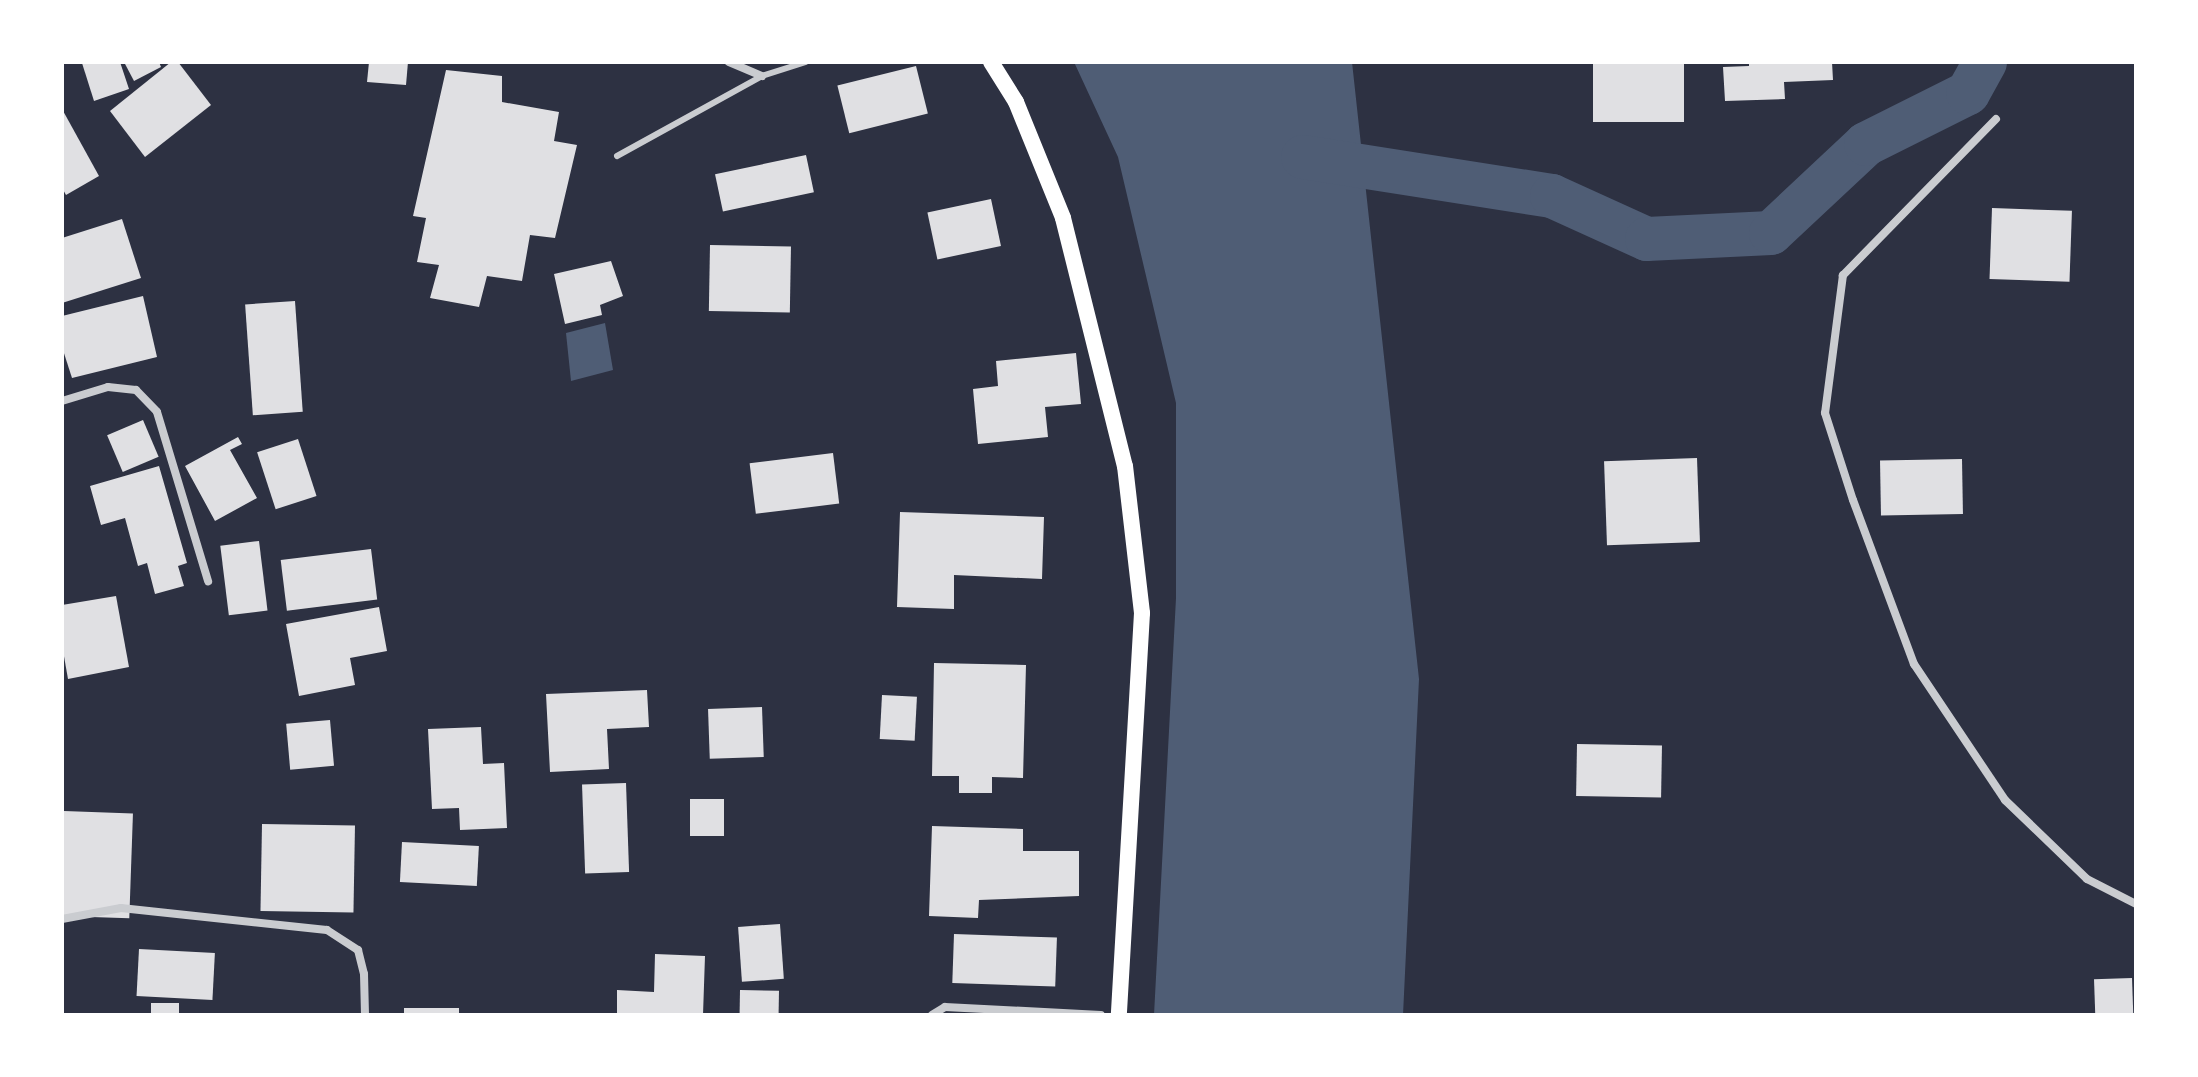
<!DOCTYPE html>
<style>
body{margin:0}
#map{position:relative;width:2198px;height:1077px;overflow:hidden;background:#2d3142;font-family:Lato,sans-serif}
div>[style]{position:absolute}
[style*='--x']{left:calc(var(--x)*1px);top:calc(var(--y)*1px);width:calc(var(--w)*1px);rotate:calc(var(--a)*1deg)}
.water>*{inset:0;background:#4f5d75}
.canal>*{height:44px;margin:-22px;padding:0 22px;transform-origin:22px;border-radius:22px;background:#4f5d75}
.building>*{inset:0;background:#e0e0e3;transform-origin:0 0}
.service>*{height:6px;margin:-3px;padding:0 3px;transform-origin:3px;border-radius:3px;background:#caccd0}
.minor>*{height:8px;margin:-4px;padding:0 4px;transform-origin:4px;border-radius:4px;background:#caccd0}
.secondary>*{height:16px;margin:-8px;padding:0 8px;transform-origin:8px;border-radius:8px;background:#fff}
span{translate:-50% -50%;white-space:nowrap;text-align:center;line-height:1.15;-webkit-text-stroke:6px #fff;paint-order:stroke}
.frame{position:absolute;inset:0;border:64px solid #fff;pointer-events:none}
</style>
<div id="map">
<div class="water">
<div style="clip-path:polygon(1074px 62px,1352px 62px,1419px 679px,1403px 1015px,1154px 1015px,1176px 598px,1176px 403px,1118px 157px)"></div>
<div style="clip-path:polygon(605px 323px,613px 370px,571px 381px,566px 333px)"></div>
</div>
<div class="canal">
<div style="--x:1303;--y:157;--w:252;--a:8.9"></div>
<div style="--x:1552;--y:196;--w:104;--a:24.4"></div>
<div style="--x:1647;--y:239;--w:124;--a:-2.8"></div>
<div style="--x:1771;--y:233;--w:130;--a:-43.1"></div>
<div style="--x:1866;--y:144;--w:114;--a:-26.6"></div>
<div style="--x:1968;--y:93;--w:35;--a:-61"></div>
</div>
<div class="building">
<div style="clip-path:polygon(120px 62px,129px 89px,94px 101px,82px 63px)"></div>
<div style="clip-path:polygon(124px 62px,159px 62px,161px 67px,134px 81px)"></div>
<div style="clip-path:polygon(171px 62px,178px 62px,211px 105px,145px 157px,110px 111px)"></div>
<div style="clip-path:polygon(369px 62px,408px 62px,406px 85px,367px 82px)"></div>
<div style="left:1593px;top:62px;width:91px;height:60px"></div>
<div style="clip-path:polygon(1749px 62px,1832px 62px,1833px 80px,1784px 82px,1785px 99px,1725px 101px,1723px 67px,1749px 66px)"></div>
<div style="left:916px;top:66px;width:49px;height:81px;rotate:76deg"></div>
<div style="clip-path:polygon(446px 70px,502px 76px,502px 102px,559px 112px,554px 141px,577px 145px,555px 238px,530px 235px,522px 281px,487px 276px,479px 307px,430px 298px,439px 265px,417px 262px,426px 218px,413px 216px)"></div>
<div style="clip-path:polygon(62px 109px,99px 176px,66px 195px,62px 188px)"></div>
<div style="left:806px;top:155px;width:38px;height:93px;rotate:78deg"></div>
<div style="left:991px;top:199px;width:48px;height:65px;rotate:78deg"></div>
<div style="left:1992px;top:208px;width:80px;height:71px;rotate:2deg"></div>
<div style="clip-path:polygon(122px 219px,141px 278px,62px 303px,62px 238px)"></div>
<div style="left:710px;top:245px;width:81px;height:66px;rotate:1deg"></div>
<div style="clip-path:polygon(611px 261px,623px 296px,600px 305px,602px 315px,565px 324px,554px 274px)"></div>
<div style="clip-path:polygon(143px 296px,157px 357px,72px 378px,62px 347px,62px 316px)"></div>
<div style="left:295px;top:301px;width:111px;height:50px;rotate:86deg"></div>
<div style="clip-path:polygon(1076px 353px,1081px 404px,1045px 407px,1048px 437px,978px 444px,973px 389px,998px 386px,996px 361px)"></div>
<div style="left:143px;top:420px;width:40px;height:39px;rotate:67deg"></div>
<div style="clip-path:polygon(238px 437px,242px 444px,230px 450px,257px 498px,215px 521px,185px 466px)"></div>
<div style="left:298px;top:439px;width:60px;height:43px;rotate:72deg"></div>
<div style="left:833px;top:453px;width:51px;height:84px;rotate:83deg"></div>
<div style="left:1697px;top:458px;width:84px;height:93px;rotate:88deg"></div>
<div style="left:1962px;top:459px;width:55px;height:82px;rotate:89deg"></div>
<div style="clip-path:polygon(159px 466px,187px 563px,178px 566px,184px 586px,155px 594px,147px 563px,138px 566px,125px 518px,101px 525px,90px 486px)"></div>
<div style="clip-path:polygon(900px 512px,1044px 517px,1042px 579px,954px 575px,954px 609px,897px 607px)"></div>
<div style="left:259px;top:541px;width:70px;height:39px;rotate:83deg"></div>
<div style="left:371px;top:549px;width:51px;height:91px;rotate:83deg"></div>
<div style="clip-path:polygon(116px 596px,129px 667px,68px 679px,62px 645px,62px 605px)"></div>
<div style="clip-path:polygon(379px 607px,387px 651px,350px 658px,355px 685px,299px 696px,286px 624px)"></div>
<div style="clip-path:polygon(934px 663px,1026px 665px,1023px 778px,992px 777px,992px 793px,959px 793px,959px 776px,932px 776px)"></div>
<div style="clip-path:polygon(647px 690px,649px 727px,607px 729px,609px 769px,550px 772px,546px 694px)"></div>
<div style="left:882px;top:695px;width:35px;height:44px;rotate:3deg"></div>
<div style="left:762px;top:707px;width:50px;height:54px;rotate:88deg"></div>
<div style="left:330px;top:720px;width:46px;height:44px;rotate:85deg"></div>
<div style="clip-path:polygon(481px 727px,483px 764px,504px 763px,507px 828px,460px 830px,459px 808px,432px 809px,428px 729px)"></div>
<div style="left:1577px;top:744px;width:85px;height:52px;rotate:1deg"></div>
<div style="left:626px;top:783px;width:89px;height:44px;rotate:88deg"></div>
<div style="left:690px;top:799px;width:34px;height:37px"></div>
<div style="left:64px;top:811px;width:69px;height:105px;rotate:2deg"></div>
<div style="left:262px;top:824px;width:93px;height:87px;rotate:1deg"></div>
<div style="clip-path:polygon(932px 826px,1023px 829px,1023px 851px,1079px 851px,1079px 896px,979px 900px,978px 918px,929px 916px)"></div>
<div style="left:402px;top:842px;width:77px;height:40px;rotate:3deg"></div>
<div style="left:780px;top:924px;width:55px;height:42px;rotate:86deg"></div>
<div style="left:954px;top:934px;width:103px;height:49px;rotate:2deg"></div>
<div style="left:139px;top:949px;width:76px;height:47px;rotate:3deg"></div>
<div style="clip-path:polygon(655px 954px,705px 956px,703px 1015px,617px 1015px,617px 990px,654px 992px)"></div>
<div style="left:2132px;top:978px;width:37px;height:38px;rotate:88deg"></div>
<div style="left:740px;top:990px;width:39px;height:25px;rotate:1deg"></div>
<div style="left:151px;top:1003px;width:28px;height:12px"></div>
<div style="left:404px;top:1008px;width:55px;height:7px"></div>
</div>
<div class="service">
<div style="--x:617;--y:156;--w:166;--a:-28.9"></div>
<div style="--x:762;--y:76;--w:46;--a:-17.7"></div>
</div>
<div class="minor">
<div style="--x:729;--y:62;--w:36;--a:23"></div>
<div style="--x:1996;--y:119;--w:219;--a:134.4"></div>
<div style="--x:1843;--y:275;--w:139;--a:97.4"></div>
<div style="--x:1825;--y:413;--w:91;--a:72.2"></div>
<div style="--x:1853;--y:500;--w:175;--a:69.6"></div>
<div style="--x:1914;--y:664;--w:164;--a:56.2"></div>
<div style="--x:2005;--y:800;--w:114;--a:43.9"></div>
<div style="--x:2087;--y:879;--w:55;--a:27"></div>
<div style="--x:62;--y:401;--w:48;--a:-16.9"></div>
<div style="--x:108;--y:387;--w:28;--a:6"></div>
<div style="--x:136;--y:390;--w:30;--a:46"></div>
<div style="--x:157;--y:412;--w:177;--a:73.2"></div>
<div style="--x:62;--y:919;--w:60;--a:-10.6"></div>
<div style="--x:121;--y:908;--w:207;--a:6.1"></div>
<div style="--x:327;--y:930;--w:37;--a:33"></div>
<div style="--x:358;--y:950;--w:25;--a:76"></div>
<div style="--x:364;--y:974;--w:41;--a:88.6"></div>
<div style="--x:932;--y:1015;--w:15;--a:-32"></div>
<div style="--x:945;--y:1007;--w:156;--a:2.9"></div>
</div>
<div class="secondary">
<div style="--x:991;--y:62;--w:47;--a:58"></div>
<div style="--x:1016;--y:102;--w:125;--a:67.9"></div>
<div style="--x:1063;--y:218;--w:256;--a:76"></div>
<div style="--x:1125;--y:466;--w:148;--a:83.4"></div>
<div style="--x:1142;--y:613;--w:403;--a:93.3"></div>
</div>
<div class="frame"></div>
</div>
